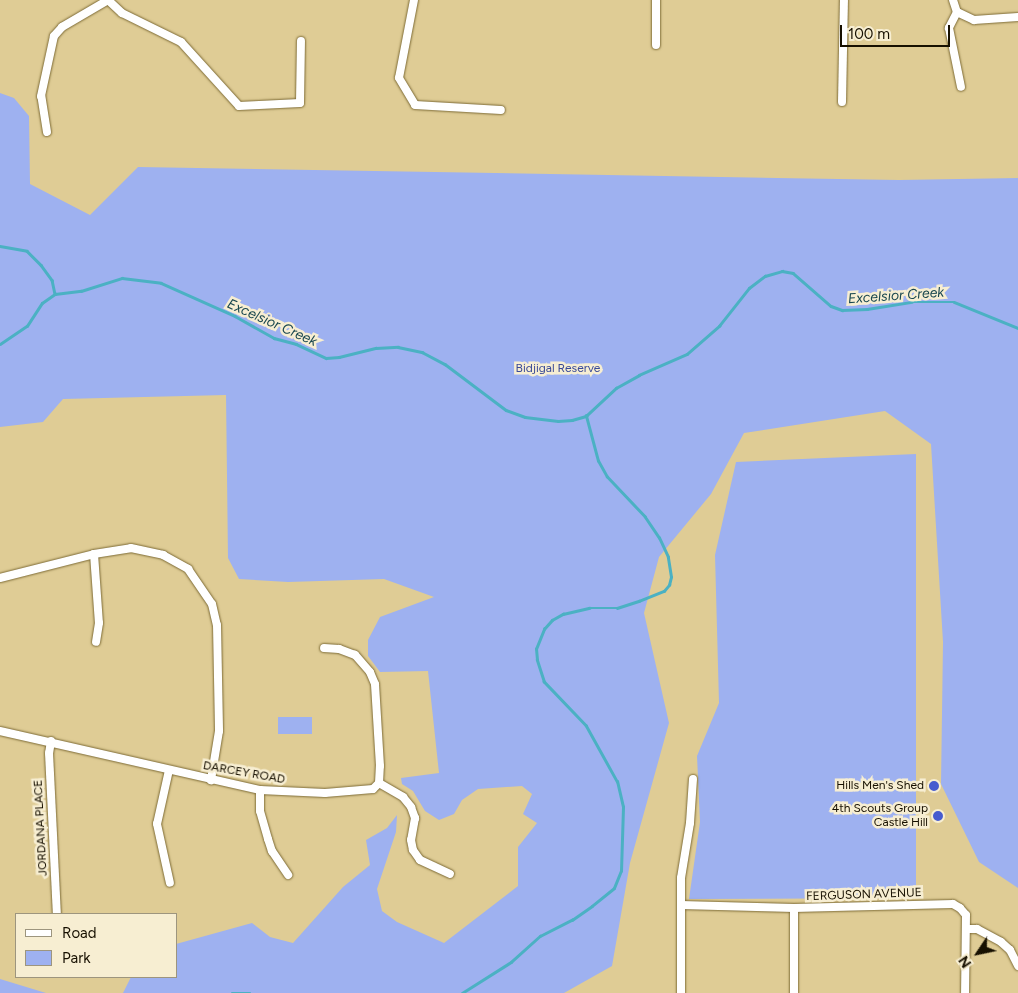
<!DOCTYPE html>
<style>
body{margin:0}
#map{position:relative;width:1018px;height:993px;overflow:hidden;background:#dfcc95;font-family:Figtree,sans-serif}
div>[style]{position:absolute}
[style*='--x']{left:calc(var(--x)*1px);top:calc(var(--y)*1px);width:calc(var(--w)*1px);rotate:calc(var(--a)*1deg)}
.green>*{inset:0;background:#9eb1f0;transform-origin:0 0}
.stream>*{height:2.5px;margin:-1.25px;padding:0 1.25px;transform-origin:1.25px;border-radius:1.25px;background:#4bb1c3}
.roads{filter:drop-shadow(0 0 1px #7d6b36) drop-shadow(0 0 1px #7d6b36)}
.minor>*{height:8px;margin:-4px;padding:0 4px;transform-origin:4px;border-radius:4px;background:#fff}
.dots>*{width:14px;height:14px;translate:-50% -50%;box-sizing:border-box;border:2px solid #f7eed2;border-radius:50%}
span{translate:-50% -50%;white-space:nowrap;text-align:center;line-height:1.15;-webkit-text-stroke:5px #f7eed2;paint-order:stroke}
.park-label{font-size:12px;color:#394996}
.street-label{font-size:12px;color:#171000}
.poi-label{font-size:12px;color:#171000}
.right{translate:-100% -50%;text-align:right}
.water-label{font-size:14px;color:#18464e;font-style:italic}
.legend{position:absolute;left:15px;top:913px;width:162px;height:65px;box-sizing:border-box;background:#f7eed2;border:1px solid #9d957e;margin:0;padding:6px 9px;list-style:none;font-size:15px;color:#171000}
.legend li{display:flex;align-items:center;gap:10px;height:25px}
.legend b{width:25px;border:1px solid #9d957e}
.north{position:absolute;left:953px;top:928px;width:50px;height:50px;-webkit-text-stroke:4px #f7eed2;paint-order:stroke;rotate:236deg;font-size:14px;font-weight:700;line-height:20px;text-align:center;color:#171000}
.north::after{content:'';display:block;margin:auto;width:18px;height:22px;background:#171000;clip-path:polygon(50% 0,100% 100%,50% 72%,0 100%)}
.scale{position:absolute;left:840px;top:25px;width:110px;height:22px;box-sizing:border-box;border:2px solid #171000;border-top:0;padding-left:6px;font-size:15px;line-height:18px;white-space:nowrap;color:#171000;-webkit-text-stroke:4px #f7eed2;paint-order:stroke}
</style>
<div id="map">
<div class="green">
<div style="clip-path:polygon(0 93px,14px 98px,29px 116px,30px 184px,90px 215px,138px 167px,899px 180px,1018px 178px,1018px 888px,979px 862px,941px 784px,943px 642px,931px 444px,885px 411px,744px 433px,711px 494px,659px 557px,644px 613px,669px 723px,630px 863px,612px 966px,564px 993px,123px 993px,131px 977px,176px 977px,176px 944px,252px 923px,270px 937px,293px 943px,343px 887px,370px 865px,366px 840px,387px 828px,397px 815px,396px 832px,377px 889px,382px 911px,397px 922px,444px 943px,518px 886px,518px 847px,537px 823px,523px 814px,532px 794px,522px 786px,478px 789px,462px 800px,454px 814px,439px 820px,425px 811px,413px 791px,402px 784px,401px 778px,439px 773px,428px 671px,380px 672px,368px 656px,368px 640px,380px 617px,434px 597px,384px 579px,288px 582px,239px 579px,228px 558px,226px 395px,63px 399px,43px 422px,0 427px)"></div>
<div style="clip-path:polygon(916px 454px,916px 898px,689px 899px,700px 822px,697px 756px,719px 703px,715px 555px,736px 462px)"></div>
<div style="left:278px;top:717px;width:34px;height:17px"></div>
<div style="clip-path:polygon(0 979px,46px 993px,0 993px)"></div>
</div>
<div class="stream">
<div style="--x:0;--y:246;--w:27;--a:10"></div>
<div style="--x:27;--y:251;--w:20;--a:45"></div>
<div style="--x:41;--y:265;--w:19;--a:54"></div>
<div style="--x:52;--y:280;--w:14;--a:78"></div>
<div style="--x:55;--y:294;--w:26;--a:-7"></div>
<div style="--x:81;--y:291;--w:43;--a:-17.6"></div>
<div style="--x:122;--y:278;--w:39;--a:7"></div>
<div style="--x:161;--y:283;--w:81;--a:24"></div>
<div style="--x:235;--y:316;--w:45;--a:29.4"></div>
<div style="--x:274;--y:338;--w:23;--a:15"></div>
<div style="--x:296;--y:344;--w:33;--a:25"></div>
<div style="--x:326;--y:358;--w:13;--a:-4"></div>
<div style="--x:339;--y:357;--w:38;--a:-14"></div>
<div style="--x:376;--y:348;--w:22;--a:-3"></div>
<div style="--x:398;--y:347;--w:25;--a:12"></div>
<div style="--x:422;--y:352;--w:26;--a:28"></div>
<div style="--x:445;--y:364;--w:76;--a:37"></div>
<div style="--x:506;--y:410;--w:20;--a:20"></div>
<div style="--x:525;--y:417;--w:33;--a:7"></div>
<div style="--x:558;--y:421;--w:14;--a:-4"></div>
<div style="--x:572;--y:420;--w:15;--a:-16"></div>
<div style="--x:586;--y:416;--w:41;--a:-43"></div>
<div style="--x:616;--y:388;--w:26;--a:-29"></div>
<div style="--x:639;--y:375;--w:52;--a:-23.6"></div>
<div style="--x:687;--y:354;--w:43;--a:-41.2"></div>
<div style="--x:719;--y:326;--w:48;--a:-51.7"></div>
<div style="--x:749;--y:288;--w:20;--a:-37"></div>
<div style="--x:765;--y:276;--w:18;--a:-16"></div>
<div style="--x:782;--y:271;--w:11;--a:10"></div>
<div style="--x:793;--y:273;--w:50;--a:41"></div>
<div style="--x:831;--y:306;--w:12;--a:20"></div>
<div style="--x:842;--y:310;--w:25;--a:-2"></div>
<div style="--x:867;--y:309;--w:45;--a:-9"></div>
<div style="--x:911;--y:302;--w:43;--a:0"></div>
<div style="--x:954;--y:302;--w:69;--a:22.1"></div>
<div style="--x:0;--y:344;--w:32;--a:-34"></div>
<div style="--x:27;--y:326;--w:27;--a:-57"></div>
<div style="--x:42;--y:303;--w:16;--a:-35"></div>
<div style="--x:232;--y:993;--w:18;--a:0"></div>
<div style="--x:462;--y:993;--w:58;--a:-32.3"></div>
<div style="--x:511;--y:962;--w:39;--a:-42"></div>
<div style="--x:540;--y:936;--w:36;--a:-27"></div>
<div style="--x:572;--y:920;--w:24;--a:-35"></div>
<div style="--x:592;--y:906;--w:28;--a:-39"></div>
<div style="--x:614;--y:888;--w:18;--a:-68"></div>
<div style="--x:621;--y:871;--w:64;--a:-88.2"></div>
<div style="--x:623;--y:807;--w:26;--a:-103"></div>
<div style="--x:617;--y:782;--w:64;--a:-119"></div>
<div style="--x:586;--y:726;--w:61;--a:-133.7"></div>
<div style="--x:544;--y:682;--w:23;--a:-108"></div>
<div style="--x:537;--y:660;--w:11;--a:-95"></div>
<div style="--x:536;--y:649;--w:22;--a:-68"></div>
<div style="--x:544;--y:629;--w:12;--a:-48"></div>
<div style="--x:552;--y:620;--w:13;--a:-29"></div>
<div style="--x:563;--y:614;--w:27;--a:-13"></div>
<div style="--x:589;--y:608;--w:28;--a:0"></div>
<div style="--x:617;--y:608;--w:23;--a:-18"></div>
<div style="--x:639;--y:601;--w:27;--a:-22"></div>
<div style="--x:664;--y:591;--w:8;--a:-50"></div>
<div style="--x:669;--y:585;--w:8;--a:-76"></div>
<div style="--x:671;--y:577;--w:20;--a:-99"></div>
<div style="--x:668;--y:557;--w:21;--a:-115"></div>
<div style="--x:659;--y:538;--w:25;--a:-124"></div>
<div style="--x:645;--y:517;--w:55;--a:-133.5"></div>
<div style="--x:607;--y:477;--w:18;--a:-119"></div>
<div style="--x:598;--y:461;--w:47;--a:-104.9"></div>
</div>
<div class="roads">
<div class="minor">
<div style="--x:108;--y:0;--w:19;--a:43"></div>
<div style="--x:122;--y:13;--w:66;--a:26.2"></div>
<div style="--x:181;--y:42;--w:86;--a:47.8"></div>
<div style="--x:239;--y:106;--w:61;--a:-2.8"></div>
<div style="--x:300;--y:103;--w:62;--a:-89.1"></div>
<div style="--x:414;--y:0;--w:79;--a:100.9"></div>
<div style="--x:399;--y:78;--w:31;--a:59"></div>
<div style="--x:415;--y:105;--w:86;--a:3.3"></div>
<div style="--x:953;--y:0;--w:13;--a:72"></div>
<div style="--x:957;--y:12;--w:19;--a:25"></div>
<div style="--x:974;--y:20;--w:44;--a:-3.9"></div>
<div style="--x:957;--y:12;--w:18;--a:117"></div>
<div style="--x:949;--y:28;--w:60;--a:78.5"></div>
<div style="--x:656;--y:45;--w:45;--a:-90"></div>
<div style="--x:842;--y:102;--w:102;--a:-88.9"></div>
<div style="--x:47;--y:132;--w:36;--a:-99"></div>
<div style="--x:41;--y:96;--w:61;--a:-77.8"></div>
<div style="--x:54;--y:36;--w:12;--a:-48"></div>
<div style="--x:62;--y:27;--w:53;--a:-30.4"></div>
<div style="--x:94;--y:554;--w:69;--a:85.9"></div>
<div style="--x:99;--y:623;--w:19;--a:99"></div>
<div style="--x:0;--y:578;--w:97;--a:-14.3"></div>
<div style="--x:94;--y:554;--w:37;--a:-9"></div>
<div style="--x:131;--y:548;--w:33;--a:12"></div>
<div style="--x:163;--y:555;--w:29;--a:29"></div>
<div style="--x:188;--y:569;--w:42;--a:55.6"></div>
<div style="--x:212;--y:604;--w:22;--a:77"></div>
<div style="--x:217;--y:625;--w:106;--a:88.9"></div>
<div style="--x:219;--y:731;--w:50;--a:99.3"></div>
<div style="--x:0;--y:731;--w:267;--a:12.8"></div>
<div style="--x:260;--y:790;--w:65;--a:2.6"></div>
<div style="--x:325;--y:793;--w:48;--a:-4.8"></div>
<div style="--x:373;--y:789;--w:8;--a:-45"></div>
<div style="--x:379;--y:783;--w:17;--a:-87"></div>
<div style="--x:380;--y:766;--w:82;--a:-93.5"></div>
<div style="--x:375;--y:684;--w:13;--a:-113"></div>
<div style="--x:370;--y:672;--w:23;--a:-131"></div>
<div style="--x:355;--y:655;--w:17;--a:-159"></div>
<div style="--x:339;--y:649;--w:15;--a:-176"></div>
<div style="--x:51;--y:741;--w:12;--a:99"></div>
<div style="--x:49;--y:753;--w:161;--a:87.2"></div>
<div style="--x:169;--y:770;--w:55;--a:102.5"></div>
<div style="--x:157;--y:824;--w:60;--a:77.6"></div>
<div style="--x:379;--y:783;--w:28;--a:30"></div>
<div style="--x:403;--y:797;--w:13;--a:51"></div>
<div style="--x:411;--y:807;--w:12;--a:70"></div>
<div style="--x:415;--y:818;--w:22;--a:100"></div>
<div style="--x:411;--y:840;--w:10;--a:79"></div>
<div style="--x:413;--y:850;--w:12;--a:55"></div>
<div style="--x:420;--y:860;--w:33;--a:25"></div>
<div style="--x:260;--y:790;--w:21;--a:90"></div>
<div style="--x:260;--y:811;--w:29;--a:74"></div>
<div style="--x:268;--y:839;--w:13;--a:72"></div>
<div style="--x:272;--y:851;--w:29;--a:56"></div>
<div style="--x:681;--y:905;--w:113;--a:1.5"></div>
<div style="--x:794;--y:908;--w:159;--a:-1.4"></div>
<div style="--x:953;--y:904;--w:8;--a:30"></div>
<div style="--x:960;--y:908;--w:9;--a:49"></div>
<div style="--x:966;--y:915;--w:78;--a:90.7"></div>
<div style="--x:794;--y:908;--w:85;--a:90"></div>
<div style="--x:966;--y:929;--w:11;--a:0"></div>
<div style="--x:977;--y:929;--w:27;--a:28"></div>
<div style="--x:1001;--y:942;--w:12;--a:42"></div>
<div style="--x:1010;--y:950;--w:18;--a:63"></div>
<div style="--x:681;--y:993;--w:115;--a:-90"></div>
<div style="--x:681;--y:878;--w:56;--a:-80.7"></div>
<div style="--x:690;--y:823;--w:44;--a:-86.1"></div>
</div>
</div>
<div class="dots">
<div style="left:934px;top:786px;background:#465bcf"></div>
<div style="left:938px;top:816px;background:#465bcf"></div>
</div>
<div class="park-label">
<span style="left:558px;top:369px">Bidjigal Reserve</span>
</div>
<div class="street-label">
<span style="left:244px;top:773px;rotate:10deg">DARCEY ROAD</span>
<span style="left:41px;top:828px;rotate:-93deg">JORDANA PLACE</span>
<span style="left:864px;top:895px;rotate:-2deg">FERGUSON AVENUE</span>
</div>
<div class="poi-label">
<span class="right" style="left:924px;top:786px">Hills Men's Shed</span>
<span class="right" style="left:928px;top:816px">4th Scouts Group<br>Castle Hill</span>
</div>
<div class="water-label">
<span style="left:896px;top:296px;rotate:-4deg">Excelsior Creek</span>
<span style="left:272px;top:323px;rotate:24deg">Excelsior Creek</span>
</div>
<ul class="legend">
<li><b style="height:6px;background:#fff"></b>Road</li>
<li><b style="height:14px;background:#9eb1f0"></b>Park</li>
</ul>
<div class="north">N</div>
<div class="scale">100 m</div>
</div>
